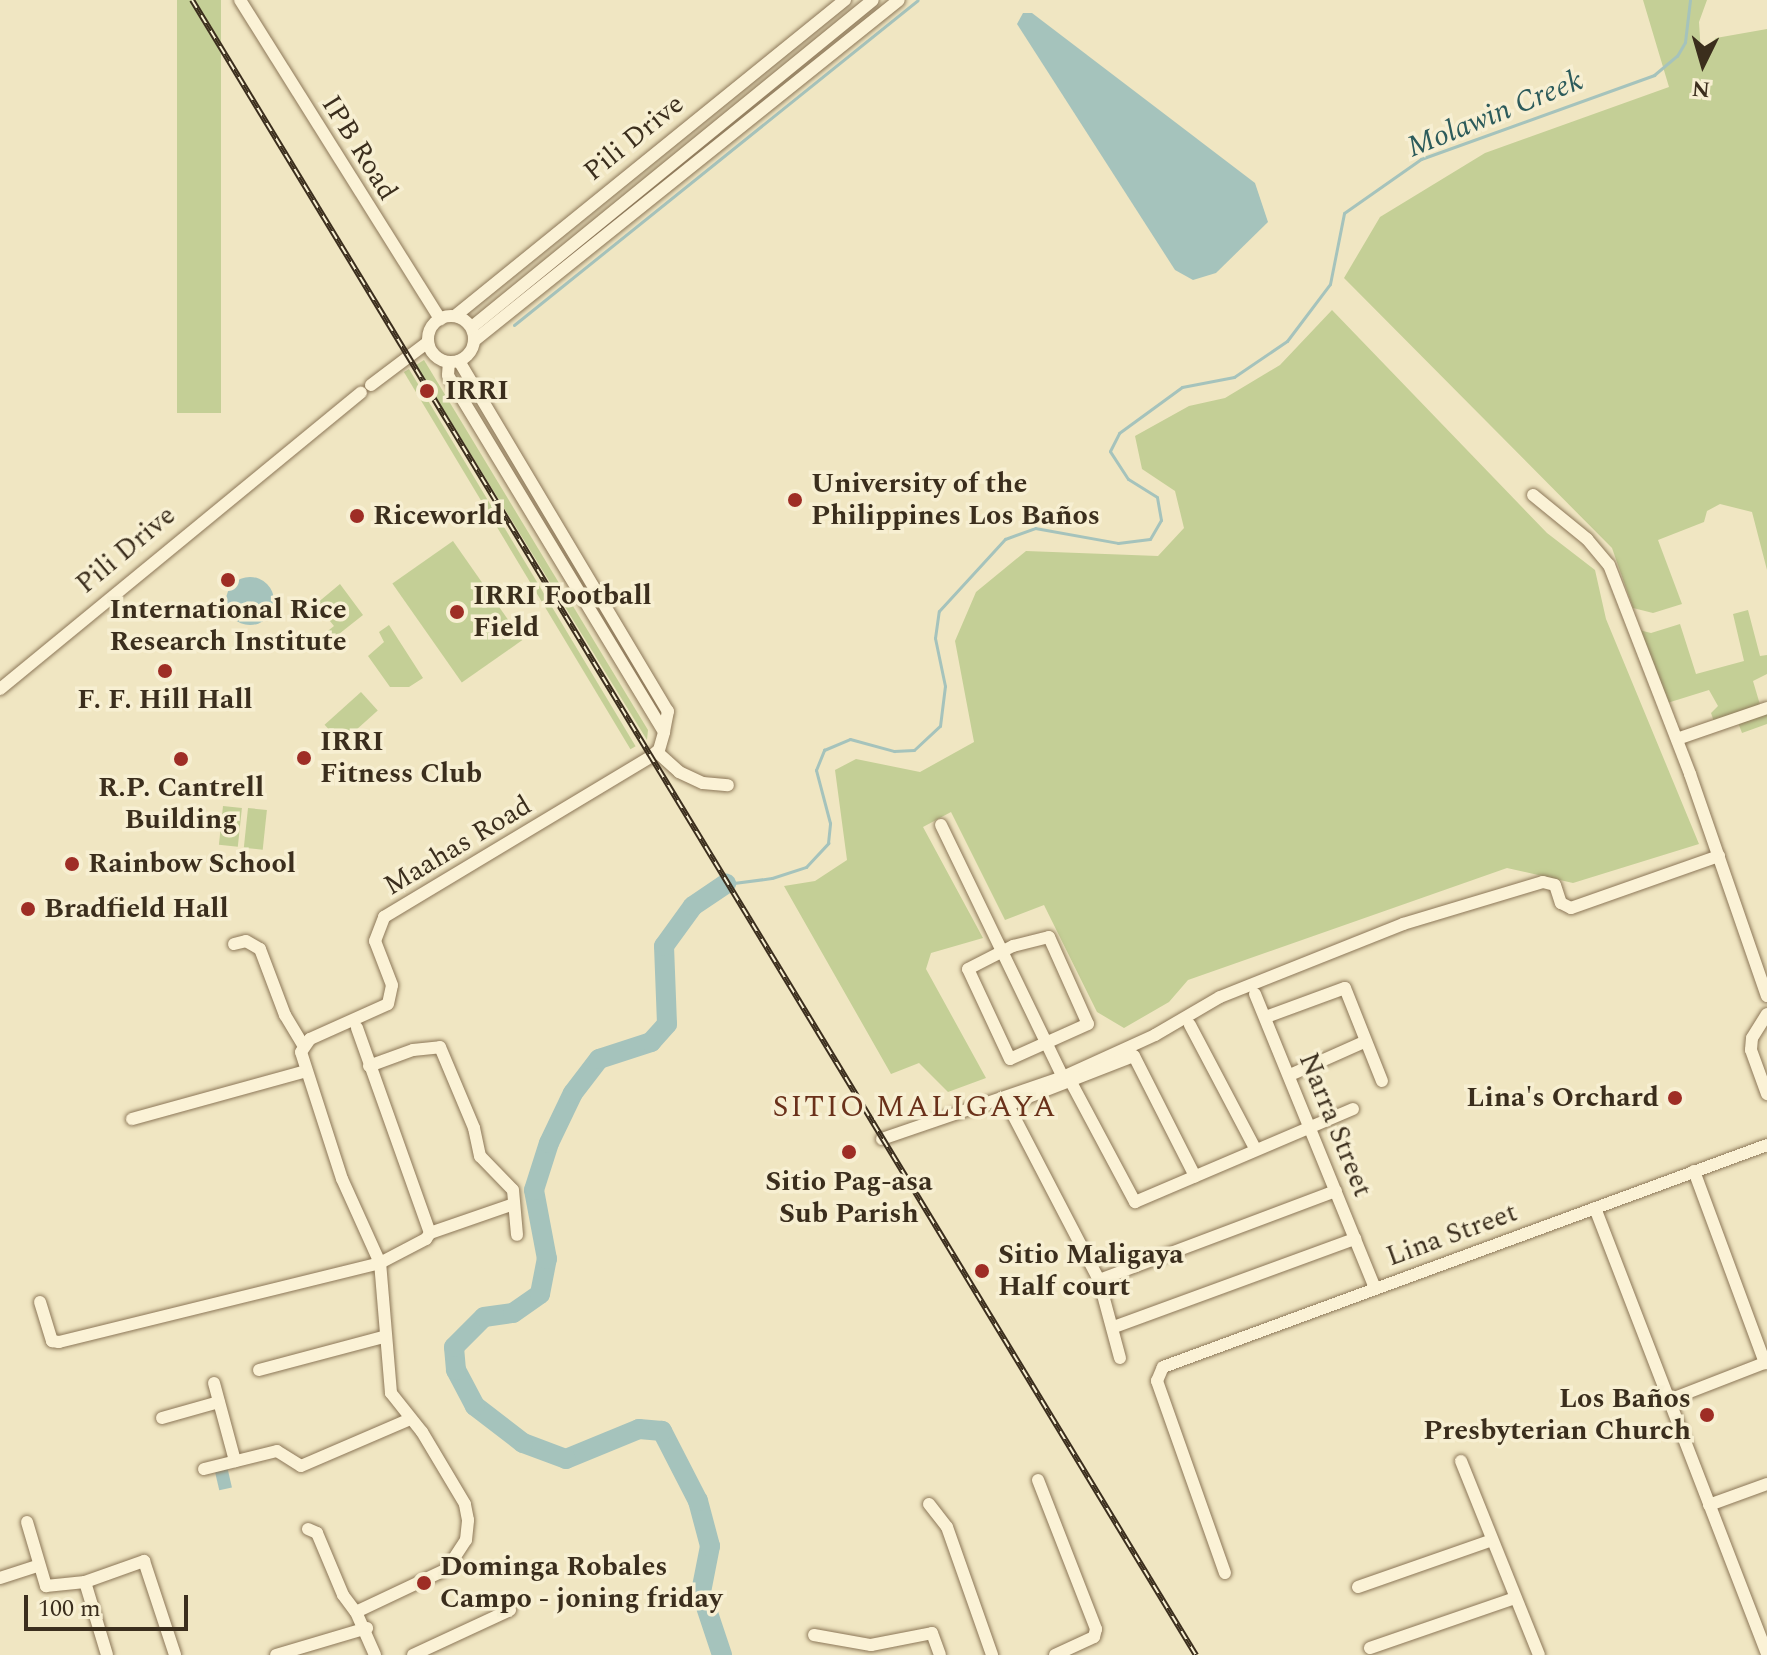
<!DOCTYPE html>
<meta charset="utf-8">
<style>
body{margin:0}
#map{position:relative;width:1767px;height:1655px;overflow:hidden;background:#f0e6c2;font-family:Spectral,serif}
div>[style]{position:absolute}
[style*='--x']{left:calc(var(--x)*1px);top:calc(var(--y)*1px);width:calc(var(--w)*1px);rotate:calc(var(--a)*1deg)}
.green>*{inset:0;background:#c4cf96;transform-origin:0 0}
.round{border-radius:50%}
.water>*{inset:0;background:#a5c3bc;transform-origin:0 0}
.stream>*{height:3px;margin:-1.5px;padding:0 1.5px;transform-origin:1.5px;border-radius:1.5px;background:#a5c3bc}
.river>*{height:20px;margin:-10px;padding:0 10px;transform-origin:10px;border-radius:10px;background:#a5c3bc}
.roads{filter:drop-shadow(0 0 2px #8c7758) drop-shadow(0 0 2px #8c7758)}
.minor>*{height:12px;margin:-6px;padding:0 6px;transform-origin:6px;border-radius:6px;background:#fbf2d6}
.minor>.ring{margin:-6px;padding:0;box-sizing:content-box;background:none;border:12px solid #fbf2d6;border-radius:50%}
.rail>*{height:6px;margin-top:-3px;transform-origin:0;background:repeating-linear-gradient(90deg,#f7efd2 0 9px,#3b2e1d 0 18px);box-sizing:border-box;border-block:2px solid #3b2e1d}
.dots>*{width:22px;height:22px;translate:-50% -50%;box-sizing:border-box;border:4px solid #f7efd2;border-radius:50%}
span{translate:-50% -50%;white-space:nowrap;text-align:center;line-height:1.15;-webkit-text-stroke:7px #f7efd2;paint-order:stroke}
.street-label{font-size:28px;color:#3b2e1d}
.poi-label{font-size:28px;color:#3b2e1d;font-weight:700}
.left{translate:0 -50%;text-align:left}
.right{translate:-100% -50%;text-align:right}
.water-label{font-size:30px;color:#2c5b5b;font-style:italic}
.neighbourhood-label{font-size:30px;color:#6a311a;letter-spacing:2px}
.north{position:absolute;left:1663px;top:24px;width:80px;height:80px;-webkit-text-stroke:6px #f7efd2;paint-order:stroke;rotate:185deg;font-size:22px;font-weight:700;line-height:32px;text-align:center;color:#3b2e1d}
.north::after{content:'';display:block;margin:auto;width:28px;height:36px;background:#3b2e1d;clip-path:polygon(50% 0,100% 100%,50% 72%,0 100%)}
.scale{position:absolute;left:24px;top:1595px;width:164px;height:36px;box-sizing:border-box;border:4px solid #3b2e1d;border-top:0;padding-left:10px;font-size:24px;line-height:28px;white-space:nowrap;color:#3b2e1d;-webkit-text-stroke:6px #f7efd2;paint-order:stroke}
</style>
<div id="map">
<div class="green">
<div style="left:177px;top:0;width:44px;height:413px"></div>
<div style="clip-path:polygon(1643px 0,1707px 0,1699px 22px,1701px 54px,1716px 38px,1767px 29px,1767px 570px,1752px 512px,1720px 504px,1707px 511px,1704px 522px,1658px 540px,1682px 604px,1653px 613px,1633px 608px,1612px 548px,1344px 278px,1380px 217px,1485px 153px,1669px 87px)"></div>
<div style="clip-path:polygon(1332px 310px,1547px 533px,1595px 570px,1606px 619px,1699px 844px,1573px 883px,1507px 868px,1188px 980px,1169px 1002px,1124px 1028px,1097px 1012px,1044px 905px,1005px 920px,951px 812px,923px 827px,983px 938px,931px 953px,926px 969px,986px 1078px,948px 1092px,919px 1063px,891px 1074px,784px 886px,815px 881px,847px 860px,835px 770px,856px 759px,920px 772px,974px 742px,955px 641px,976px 592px,1026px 551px,1158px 556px,1184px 528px,1175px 491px,1142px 469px,1135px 436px,1189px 406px,1225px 398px,1280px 365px)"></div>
<div style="clip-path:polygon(424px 360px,648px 730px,647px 740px,416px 365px)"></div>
<div style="left:409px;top:369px;width:440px;height:6px;rotate:59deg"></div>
<div style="left:453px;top:541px;width:121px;height:74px;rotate:55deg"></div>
<div style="clip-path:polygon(340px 584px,363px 615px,320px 649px,314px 642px,334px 626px,316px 604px)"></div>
<div style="clip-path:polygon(1748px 610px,1760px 656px,1767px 655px,1767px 674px,1753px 681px,1761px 708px,1767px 707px,1767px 724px,1742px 733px,1737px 720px,1716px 727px,1711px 713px,1718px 706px,1709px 690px,1664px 704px,1635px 629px,1651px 633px,1680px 624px,1696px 674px,1744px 661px,1733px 614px)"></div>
<div style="clip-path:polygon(389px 625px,423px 678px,409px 687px,390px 687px,368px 656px,384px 642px,379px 632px)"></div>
<div style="left:361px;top:692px;width:25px;height:49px;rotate:48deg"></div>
<div style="left:223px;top:806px;width:19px;height:39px;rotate:6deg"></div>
<div style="left:248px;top:808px;width:19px;height:40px;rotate:6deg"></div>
<div class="round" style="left:972px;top:1261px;width:20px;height:20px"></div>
</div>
<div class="water">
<div style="clip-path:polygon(1023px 13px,1032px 13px,1255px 183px,1268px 222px,1216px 273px,1193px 280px,1175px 270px,1017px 24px)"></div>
<div class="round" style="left:226px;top:577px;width:48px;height:48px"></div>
<div style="left:227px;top:1466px;width:22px;height:13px;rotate:77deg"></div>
</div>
<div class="stream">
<div style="--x:514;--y:325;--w:518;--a:-38.82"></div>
<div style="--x:726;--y:884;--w:46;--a:-7.4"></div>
<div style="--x:772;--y:878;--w:36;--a:-18"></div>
<div style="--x:806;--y:867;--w:33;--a:-47"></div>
<div style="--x:828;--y:843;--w:20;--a:-84"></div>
<div style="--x:830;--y:823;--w:55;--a:-104.8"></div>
<div style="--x:816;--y:770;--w:22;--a:-68"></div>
<div style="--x:824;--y:750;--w:28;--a:-23"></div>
<div style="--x:850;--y:739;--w:46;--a:15.3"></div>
<div style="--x:894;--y:751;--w:20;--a:-3"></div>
<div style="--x:914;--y:750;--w:35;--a:-43"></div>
<div style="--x:940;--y:726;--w:40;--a:-82.9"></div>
<div style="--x:945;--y:686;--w:49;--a:-101.8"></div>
<div style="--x:935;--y:638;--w:27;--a:-82"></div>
<div style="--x:939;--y:611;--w:98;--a:-47.5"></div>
<div style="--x:1005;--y:539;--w:32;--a:-20"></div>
<div style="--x:1035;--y:528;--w:84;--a:10.2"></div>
<div style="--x:1118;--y:543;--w:32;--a:-7"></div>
<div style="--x:1150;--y:539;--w:22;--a:-60"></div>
<div style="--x:1161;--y:520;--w:23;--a:-100"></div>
<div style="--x:1157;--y:497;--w:34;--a:-148"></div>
<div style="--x:1128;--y:479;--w:33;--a:-123"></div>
<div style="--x:1110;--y:451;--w:20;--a:-63"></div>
<div style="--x:1119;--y:433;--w:78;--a:-36.1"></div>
<div style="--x:1182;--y:387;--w:53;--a:-10.9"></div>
<div style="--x:1234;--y:377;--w:64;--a:-34.2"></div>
<div style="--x:1287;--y:341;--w:71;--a:-53"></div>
<div style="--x:1330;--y:284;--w:72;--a:-78.8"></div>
<div style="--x:1344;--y:213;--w:94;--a:-35"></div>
<div style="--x:1421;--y:159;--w:248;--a:-19.8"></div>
<div style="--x:1654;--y:75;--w:30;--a:-40"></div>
<div style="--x:1677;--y:56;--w:16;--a:-60"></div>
<div style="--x:1685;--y:42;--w:42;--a:-83.2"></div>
</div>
<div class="river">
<div style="--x:722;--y:1655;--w:66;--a:-108.4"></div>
<div style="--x:701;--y:1592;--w:47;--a:-78.9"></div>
<div style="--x:710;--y:1546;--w:47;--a:-104.9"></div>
<div style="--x:698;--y:1501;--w:79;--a:-117.2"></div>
<div style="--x:662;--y:1431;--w:23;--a:-175"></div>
<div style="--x:639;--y:1429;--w:79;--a:157.7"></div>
<div style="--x:566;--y:1459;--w:46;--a:-159.6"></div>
<div style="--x:523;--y:1443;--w:61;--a:-142.4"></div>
<div style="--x:475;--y:1406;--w:41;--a:-117.8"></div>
<div style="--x:456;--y:1370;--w:23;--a:-95"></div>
<div style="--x:454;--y:1347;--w:42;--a:-45"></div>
<div style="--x:484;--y:1317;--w:29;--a:-8"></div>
<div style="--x:513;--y:1313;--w:33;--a:-35"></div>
<div style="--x:540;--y:1294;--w:36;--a:-79"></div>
<div style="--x:547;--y:1259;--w:70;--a:-100.7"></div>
<div style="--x:534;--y:1190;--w:49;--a:-72.3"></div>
<div style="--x:549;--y:1143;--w:55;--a:-64.4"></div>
<div style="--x:573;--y:1093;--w:43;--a:-52.6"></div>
<div style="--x:599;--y:1059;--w:55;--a:-18.1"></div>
<div style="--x:651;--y:1042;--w:24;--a:-48"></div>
<div style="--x:667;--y:1024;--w:78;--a:-92.2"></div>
<div style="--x:664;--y:946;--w:49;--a:-54.1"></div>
<div style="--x:693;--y:906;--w:40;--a:-34"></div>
</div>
<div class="roads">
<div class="minor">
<div style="--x:240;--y:0;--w:377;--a:57.9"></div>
<div class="ring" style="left:428px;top:316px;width:34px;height:34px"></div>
<div style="--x:455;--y:316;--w:502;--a:-39.02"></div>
<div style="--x:472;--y:327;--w:517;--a:-39.2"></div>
<div style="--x:475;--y:340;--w:543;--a:-38.73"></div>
<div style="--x:459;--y:361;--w:408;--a:59.2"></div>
<div style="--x:668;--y:711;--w:21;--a:101"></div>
<div style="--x:371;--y:385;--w:71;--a:-37"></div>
<div style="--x:1533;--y:495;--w:70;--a:39.2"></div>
<div style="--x:1587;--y:539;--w:34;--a:50"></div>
<div style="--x:1609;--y:565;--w:224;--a:68.8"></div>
<div style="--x:1690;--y:774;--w:235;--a:70.9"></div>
<div style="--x:0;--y:689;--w:467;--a:-39.4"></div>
<div style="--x:1677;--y:739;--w:95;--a:-19"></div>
<div style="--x:657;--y:752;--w:30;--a:42"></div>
<div style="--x:679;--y:772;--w:26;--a:25"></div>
<div style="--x:703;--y:783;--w:25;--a:5"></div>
<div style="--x:941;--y:825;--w:280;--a:64.2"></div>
<div style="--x:1049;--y:937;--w:95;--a:65.9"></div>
<div style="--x:1088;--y:1024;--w:85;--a:155.8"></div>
<div style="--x:1010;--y:1059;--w:99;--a:-115"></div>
<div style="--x:968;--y:969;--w:51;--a:-27.1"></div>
<div style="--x:1013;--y:946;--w:37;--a:-14"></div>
<div style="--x:234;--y:944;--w:12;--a:-14"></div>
<div style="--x:246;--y:941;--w:16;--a:30"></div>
<div style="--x:260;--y:949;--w:71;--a:69.3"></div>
<div style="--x:285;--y:1015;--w:35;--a:59"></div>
<div style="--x:1255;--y:994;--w:318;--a:67.8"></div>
<div style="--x:1767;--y:1014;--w:28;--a:122"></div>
<div style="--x:1752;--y:1038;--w:12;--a:95"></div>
<div style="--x:1751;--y:1050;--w:47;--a:70"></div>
<div style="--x:1266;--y:1017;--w:84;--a:-20.2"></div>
<div style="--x:1345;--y:988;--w:100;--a:68.3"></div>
<div style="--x:1190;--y:1025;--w:141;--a:62.2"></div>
<div style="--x:369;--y:1066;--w:47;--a:-20"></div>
<div style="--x:413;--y:1050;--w:27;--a:-6"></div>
<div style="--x:440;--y:1047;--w:88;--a:67.2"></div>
<div style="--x:474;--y:1128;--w:29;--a:78"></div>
<div style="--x:480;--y:1156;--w:47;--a:45.9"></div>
<div style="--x:513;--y:1190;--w:45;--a:84.9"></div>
<div style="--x:1290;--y:1075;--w:81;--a:-24"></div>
<div style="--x:1072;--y:1084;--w:134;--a:61.9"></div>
<div style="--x:1135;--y:1202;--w:237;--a:-23.1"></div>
<div style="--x:132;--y:1119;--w:180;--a:-15.4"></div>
<div style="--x:882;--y:1139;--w:191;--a:-18.9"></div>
<div style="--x:1063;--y:1077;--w:101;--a:-24.5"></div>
<div style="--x:1155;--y:1035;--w:75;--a:-30.3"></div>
<div style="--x:1220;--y:997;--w:197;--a:-21.7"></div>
<div style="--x:1403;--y:924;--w:146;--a:-16.7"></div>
<div style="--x:1543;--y:882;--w:12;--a:14"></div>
<div style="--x:1555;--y:885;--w:19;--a:72"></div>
<div style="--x:1561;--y:903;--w:11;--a:27"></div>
<div style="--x:1571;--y:908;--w:157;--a:-19.4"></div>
<div style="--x:1694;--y:1171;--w:205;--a:69.7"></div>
<div style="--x:1595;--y:1208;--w:477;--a:68.9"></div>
<div style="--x:430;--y:1233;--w:86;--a:-19.1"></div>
<div style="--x:1099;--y:1280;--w:253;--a:-20.6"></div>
<div style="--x:40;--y:1302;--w:41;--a:72.9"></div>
<div style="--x:52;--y:1341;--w:7;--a:8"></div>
<div style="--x:59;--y:1342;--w:331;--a:-13.8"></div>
<div style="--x:380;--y:1263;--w:52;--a:-27.6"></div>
<div style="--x:426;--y:1239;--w:7;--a:-56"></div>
<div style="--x:430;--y:1233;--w:218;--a:-109.6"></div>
<div style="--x:1114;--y:1327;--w:257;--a:-20.1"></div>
<div style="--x:1120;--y:1358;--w:81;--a:-105.1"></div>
<div style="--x:1099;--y:1280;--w:197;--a:-117.5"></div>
<div style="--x:1008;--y:1105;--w:135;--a:-21.3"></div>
<div style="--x:1134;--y:1056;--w:135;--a:63.1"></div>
<div style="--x:259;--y:1370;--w:128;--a:-14.9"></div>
<div style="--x:214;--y:1383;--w:81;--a:74.9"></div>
<div style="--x:1669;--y:1400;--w:105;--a:-21.2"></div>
<div style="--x:162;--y:1418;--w:59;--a:-15.7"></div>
<div style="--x:1461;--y:1461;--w:209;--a:68.1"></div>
<div style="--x:204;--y:1469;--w:75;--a:-13.9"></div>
<div style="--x:277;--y:1451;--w:28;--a:32"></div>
<div style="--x:301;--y:1466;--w:119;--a:-23.3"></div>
<div style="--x:1038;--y:1480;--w:160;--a:68.7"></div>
<div style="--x:1096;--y:1629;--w:8;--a:104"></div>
<div style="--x:1094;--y:1637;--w:43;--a:155.2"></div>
<div style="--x:929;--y:1504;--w:29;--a:52"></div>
<div style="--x:947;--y:1527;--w:136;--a:70.6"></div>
<div style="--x:1709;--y:1505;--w:62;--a:-19.9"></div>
<div style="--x:27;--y:1522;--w:67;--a:73.5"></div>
<div style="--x:46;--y:1586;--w:39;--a:-6"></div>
<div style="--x:85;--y:1582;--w:63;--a:-19.6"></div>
<div style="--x:144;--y:1561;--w:99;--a:71.7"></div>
<div style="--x:308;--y:1529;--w:10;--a:24"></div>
<div style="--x:317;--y:1533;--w:67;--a:67.2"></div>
<div style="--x:343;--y:1595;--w:21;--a:53"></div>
<div style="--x:1225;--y:1573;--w:204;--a:-109.5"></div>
<div style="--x:1157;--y:1381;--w:15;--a:-67"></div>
<div style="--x:1163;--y:1367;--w:644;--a:-20.18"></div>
<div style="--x:0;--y:1578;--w:39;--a:-18"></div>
<div style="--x:85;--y:1582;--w:76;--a:73.2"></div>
<div style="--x:1358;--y:1587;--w:142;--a:-19.3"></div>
<div style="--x:814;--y:1635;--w:58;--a:10"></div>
<div style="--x:871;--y:1645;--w:62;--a:-11.1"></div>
<div style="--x:932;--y:1633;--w:23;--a:70"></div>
<div style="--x:1370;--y:1648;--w:153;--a:-19"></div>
<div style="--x:276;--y:1655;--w:95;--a:-16.5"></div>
<div style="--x:375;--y:1655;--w:47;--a:-113.8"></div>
<div style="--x:356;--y:1612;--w:101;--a:-25.3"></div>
<div style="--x:447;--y:1569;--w:35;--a:-57"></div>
<div style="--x:466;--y:1540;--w:20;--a:-84"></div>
<div style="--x:468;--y:1520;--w:16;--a:-101"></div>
<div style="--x:465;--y:1504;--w:84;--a:-120.8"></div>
<div style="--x:422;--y:1432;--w:50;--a:-128.5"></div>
<div style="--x:391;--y:1393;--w:130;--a:-94.8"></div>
<div style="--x:380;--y:1263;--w:92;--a:-114.3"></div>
<div style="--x:342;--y:1179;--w:133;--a:-107.9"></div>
<div style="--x:301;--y:1052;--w:16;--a:-55"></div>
<div style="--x:310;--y:1039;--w:85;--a:-24.2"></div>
<div style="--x:388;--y:1004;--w:19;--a:-78"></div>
<div style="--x:392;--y:985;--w:47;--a:-111.1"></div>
<div style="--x:375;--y:941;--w:26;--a:-69"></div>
<div style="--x:384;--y:917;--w:310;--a:-31"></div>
<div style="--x:650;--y:757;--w:11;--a:-38"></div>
<div style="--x:659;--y:750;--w:19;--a:-74"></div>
<div style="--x:664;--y:732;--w:417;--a:-121.2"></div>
<div style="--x:448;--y:375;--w:13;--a:-86"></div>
<div style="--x:413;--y:1655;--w:107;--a:-24.9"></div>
</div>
</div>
<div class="rail">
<div style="--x:192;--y:0;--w:1936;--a:58.76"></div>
</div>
<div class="dots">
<div style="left:427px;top:391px;background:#9e2d25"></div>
<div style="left:795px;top:500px;background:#9e2d25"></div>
<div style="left:357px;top:516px;background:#9e2d25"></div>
<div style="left:228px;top:580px;background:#9e2d25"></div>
<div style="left:457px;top:612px;background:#9e2d25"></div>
<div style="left:165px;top:671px;background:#9e2d25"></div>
<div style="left:304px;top:758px;background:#9e2d25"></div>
<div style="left:181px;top:759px;background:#9e2d25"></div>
<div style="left:72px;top:864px;background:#9e2d25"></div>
<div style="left:28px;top:909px;background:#9e2d25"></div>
<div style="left:1675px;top:1098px;background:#9e2d25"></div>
<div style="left:849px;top:1152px;background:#9e2d25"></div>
<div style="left:982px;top:1271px;background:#9e2d25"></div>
<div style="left:1707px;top:1415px;background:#9e2d25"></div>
<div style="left:424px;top:1583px;background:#9e2d25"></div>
</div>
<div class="street-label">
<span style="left:634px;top:138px;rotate:-39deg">Pili Drive</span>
<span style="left:359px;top:148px;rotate:58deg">IPB Road</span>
<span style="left:126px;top:550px;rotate:-40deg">Pili Drive</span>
<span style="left:458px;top:846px;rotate:-31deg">Maahas Road</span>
<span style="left:1335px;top:1125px;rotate:68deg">Narra Street</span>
<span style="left:1452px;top:1235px;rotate:-20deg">Lina Street</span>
</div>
<div class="poi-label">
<span class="left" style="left:445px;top:391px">IRRI</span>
<span class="left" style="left:811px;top:500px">University of the<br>Philippines Los Baños</span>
<span class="left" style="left:373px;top:516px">Riceworld</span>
<span class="left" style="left:473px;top:612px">IRRI Football<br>Field</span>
<span style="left:228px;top:626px">International Rice<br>Research Institute</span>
<span style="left:165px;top:700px">F. F. Hill Hall</span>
<span class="left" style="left:320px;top:758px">IRRI<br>Fitness Club</span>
<span style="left:181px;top:804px">R.P. Cantrell<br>Building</span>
<span class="left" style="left:88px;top:864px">Rainbow School</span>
<span class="left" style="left:44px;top:909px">Bradfield Hall</span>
<span class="right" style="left:1659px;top:1098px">Lina's Orchard</span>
<span style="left:849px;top:1198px">Sitio Pag-asa<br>Sub Parish</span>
<span class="left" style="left:998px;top:1271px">Sitio Maligaya<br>Half court</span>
<span class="right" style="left:1691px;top:1415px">Los Baños<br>Presbyterian Church</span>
<span class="left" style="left:440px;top:1583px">Dominga Robales<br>Campo - joning friday</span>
</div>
<div class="water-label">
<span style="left:1495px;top:114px;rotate:-22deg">Molawin Creek</span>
</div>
<div class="neighbourhood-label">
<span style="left:915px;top:1107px">SITIO MALIGAYA</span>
</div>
<div class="north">N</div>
<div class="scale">100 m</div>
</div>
